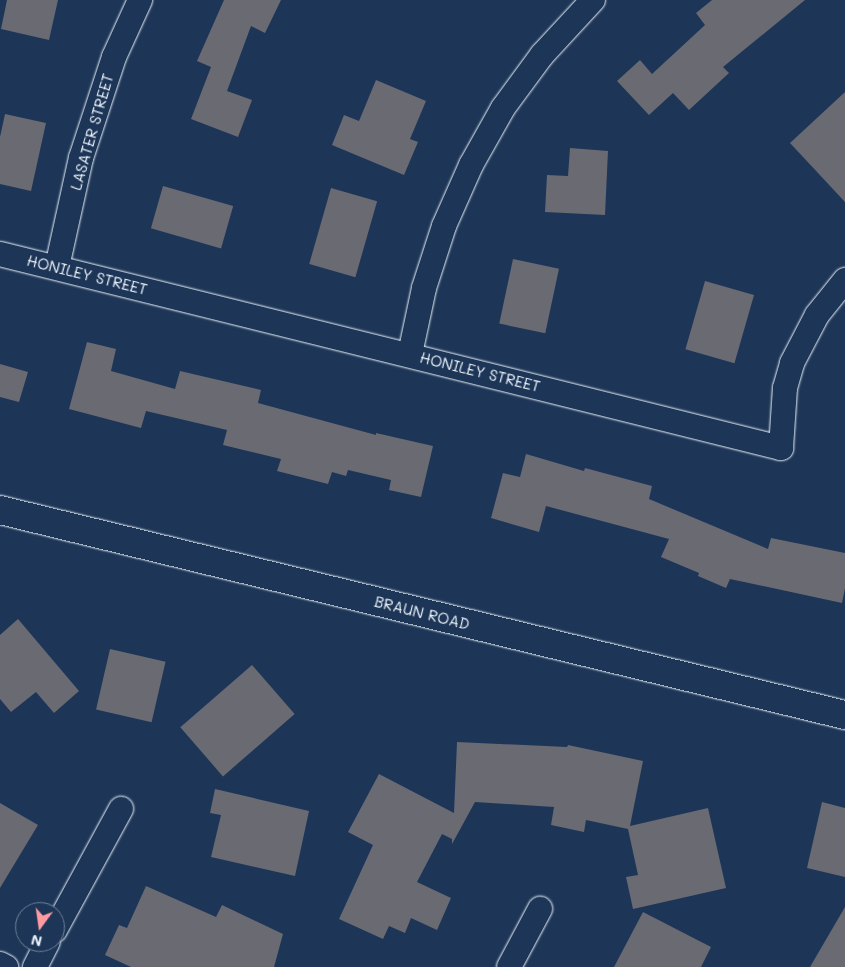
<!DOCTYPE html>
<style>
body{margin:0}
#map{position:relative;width:845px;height:967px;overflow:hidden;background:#1d3557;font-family:Mali,sans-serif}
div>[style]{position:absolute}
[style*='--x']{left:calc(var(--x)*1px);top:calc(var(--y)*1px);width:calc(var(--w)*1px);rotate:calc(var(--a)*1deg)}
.building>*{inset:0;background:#6a6a73;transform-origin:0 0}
.roads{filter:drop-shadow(0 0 1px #e8f1f8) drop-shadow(0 0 1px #e8f1f8)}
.minor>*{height:24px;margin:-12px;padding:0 12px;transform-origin:12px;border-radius:12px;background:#1d3557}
.primary>*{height:28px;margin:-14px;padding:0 14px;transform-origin:14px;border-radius:14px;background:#1d3557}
span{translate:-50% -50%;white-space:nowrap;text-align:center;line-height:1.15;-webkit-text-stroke:4px #1d3557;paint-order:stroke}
.street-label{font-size:15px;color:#e8f1f8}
.north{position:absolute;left:15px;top:902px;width:50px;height:50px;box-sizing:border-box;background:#1d3557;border:1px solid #6e8097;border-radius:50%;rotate:194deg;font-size:14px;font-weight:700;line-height:20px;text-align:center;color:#e8f1f8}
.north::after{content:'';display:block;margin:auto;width:18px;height:22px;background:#ff9aa2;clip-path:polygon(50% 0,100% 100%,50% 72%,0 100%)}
</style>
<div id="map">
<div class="building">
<div style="clip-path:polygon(7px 0,58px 0,49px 40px,1px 29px)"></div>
<div style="clip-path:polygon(224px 0,281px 0,265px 33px,251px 26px,227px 91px,252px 100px,238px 137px,191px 119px,211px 67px,197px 61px)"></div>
<div style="clip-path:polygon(712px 0,805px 0,723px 67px,729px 73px,689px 110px,673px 93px,649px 115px,617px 81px,640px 60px,652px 74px,705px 25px,696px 13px)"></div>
<div style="clip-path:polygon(376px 80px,426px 101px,410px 139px,418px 142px,404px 175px,332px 145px,344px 115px,359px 121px)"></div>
<div style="clip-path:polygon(845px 92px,845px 202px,790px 143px)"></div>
<div style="clip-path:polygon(5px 114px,46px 123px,31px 191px,0 184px,0 137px)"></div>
<div style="clip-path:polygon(570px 148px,608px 151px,605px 215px,545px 212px,547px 175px,568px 176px)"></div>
<div style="left:163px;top:186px;width:73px;height:44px;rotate:16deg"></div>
<div style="left:331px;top:188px;width:48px;height:79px;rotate:16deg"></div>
<div style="left:513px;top:259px;width:47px;height:66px;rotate:12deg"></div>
<div style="left:705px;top:281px;width:51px;height:71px;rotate:16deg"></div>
<div style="clip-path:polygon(87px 342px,116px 349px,111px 371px,175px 389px,180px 371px,261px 390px,258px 403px,376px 435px,376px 433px,433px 446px,421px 497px,389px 490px,391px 480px,348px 470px,346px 476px,332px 472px,328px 484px,277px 471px,281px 459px,223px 445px,227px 430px,146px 411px,141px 428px,69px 409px)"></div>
<div style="clip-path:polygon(0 364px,28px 372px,19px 402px,0 397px)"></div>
<div style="clip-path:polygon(526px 454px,584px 471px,585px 468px,652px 486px,649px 499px,768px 549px,771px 538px,845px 553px,845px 588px,842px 603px,730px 579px,726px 588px,698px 576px,699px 573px,661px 557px,669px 539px,546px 506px,539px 532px,491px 518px,503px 473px,520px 477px)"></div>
<div style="clip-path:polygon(18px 619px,79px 691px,54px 713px,36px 692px,11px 712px,0 699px,0 635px)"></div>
<div style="left:110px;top:649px;width:57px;height:62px;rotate:13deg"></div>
<div style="left:252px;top:665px;width:65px;height:95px;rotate:49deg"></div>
<div style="clip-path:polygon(457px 742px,567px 747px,568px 745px,643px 761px,630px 826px,708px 808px,726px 888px,633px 909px,626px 877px,638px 875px,628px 829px,586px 820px,584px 832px,551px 825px,554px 807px,475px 802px,452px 844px,452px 839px,442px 834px,417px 882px,451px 898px,437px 930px,411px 918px,405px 933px,389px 926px,383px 939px,339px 919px,373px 845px,348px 832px,379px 774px,454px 813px)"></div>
<div style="clip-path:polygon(215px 789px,309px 811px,295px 876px,211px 857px,221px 815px,210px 813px)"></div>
<div style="clip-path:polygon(822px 802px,845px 808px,845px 877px,807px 868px)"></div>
<div style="clip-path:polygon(0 803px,38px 825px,0 888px)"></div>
<div style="clip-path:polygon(146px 886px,216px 917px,222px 905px,283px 934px,274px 967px,131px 967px,105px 955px,119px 925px,127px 928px)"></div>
<div style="clip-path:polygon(845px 907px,845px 967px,810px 967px)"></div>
<div style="clip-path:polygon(643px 912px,711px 947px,701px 967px,614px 967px)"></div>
</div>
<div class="roads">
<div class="minor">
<div style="--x:0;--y:254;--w:805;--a:13.95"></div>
<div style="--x:781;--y:448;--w:60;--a:-86.2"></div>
<div style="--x:785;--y:388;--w:26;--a:-74"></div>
<div style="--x:792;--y:363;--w:54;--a:-62.5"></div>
<div style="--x:817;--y:315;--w:45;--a:-51.3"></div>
<div style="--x:57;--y:267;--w:112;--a:-77.6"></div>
<div style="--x:81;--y:158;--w:106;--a:-71.9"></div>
<div style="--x:114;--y:57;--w:63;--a:-65.5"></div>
<div style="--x:410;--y:354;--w:67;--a:-78"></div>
<div style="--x:424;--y:288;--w:65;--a:-72.1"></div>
<div style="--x:444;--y:226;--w:67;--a:-66.1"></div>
<div style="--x:471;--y:165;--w:65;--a:-60.7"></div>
<div style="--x:503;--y:108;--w:66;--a:-53.7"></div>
<div style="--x:542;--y:55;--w:75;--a:-47.2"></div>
<div style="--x:55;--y:930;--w:138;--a:-61.4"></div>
<div style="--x:0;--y:964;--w:7;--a:27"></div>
<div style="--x:35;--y:967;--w:28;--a:-63"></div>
<div style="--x:509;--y:967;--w:66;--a:-61.9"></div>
</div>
<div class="primary">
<div style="--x:0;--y:510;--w:870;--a:13.64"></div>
</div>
</div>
<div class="street-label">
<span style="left:92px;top:132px;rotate:-74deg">LASATER STREET</span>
<span style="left:87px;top:275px;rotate:14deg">HONILEY STREET</span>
<span style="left:480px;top:372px;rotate:14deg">HONILEY STREET</span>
<span style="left:422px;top:613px;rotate:14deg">BRAUN ROAD</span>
</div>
<div class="north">N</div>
</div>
